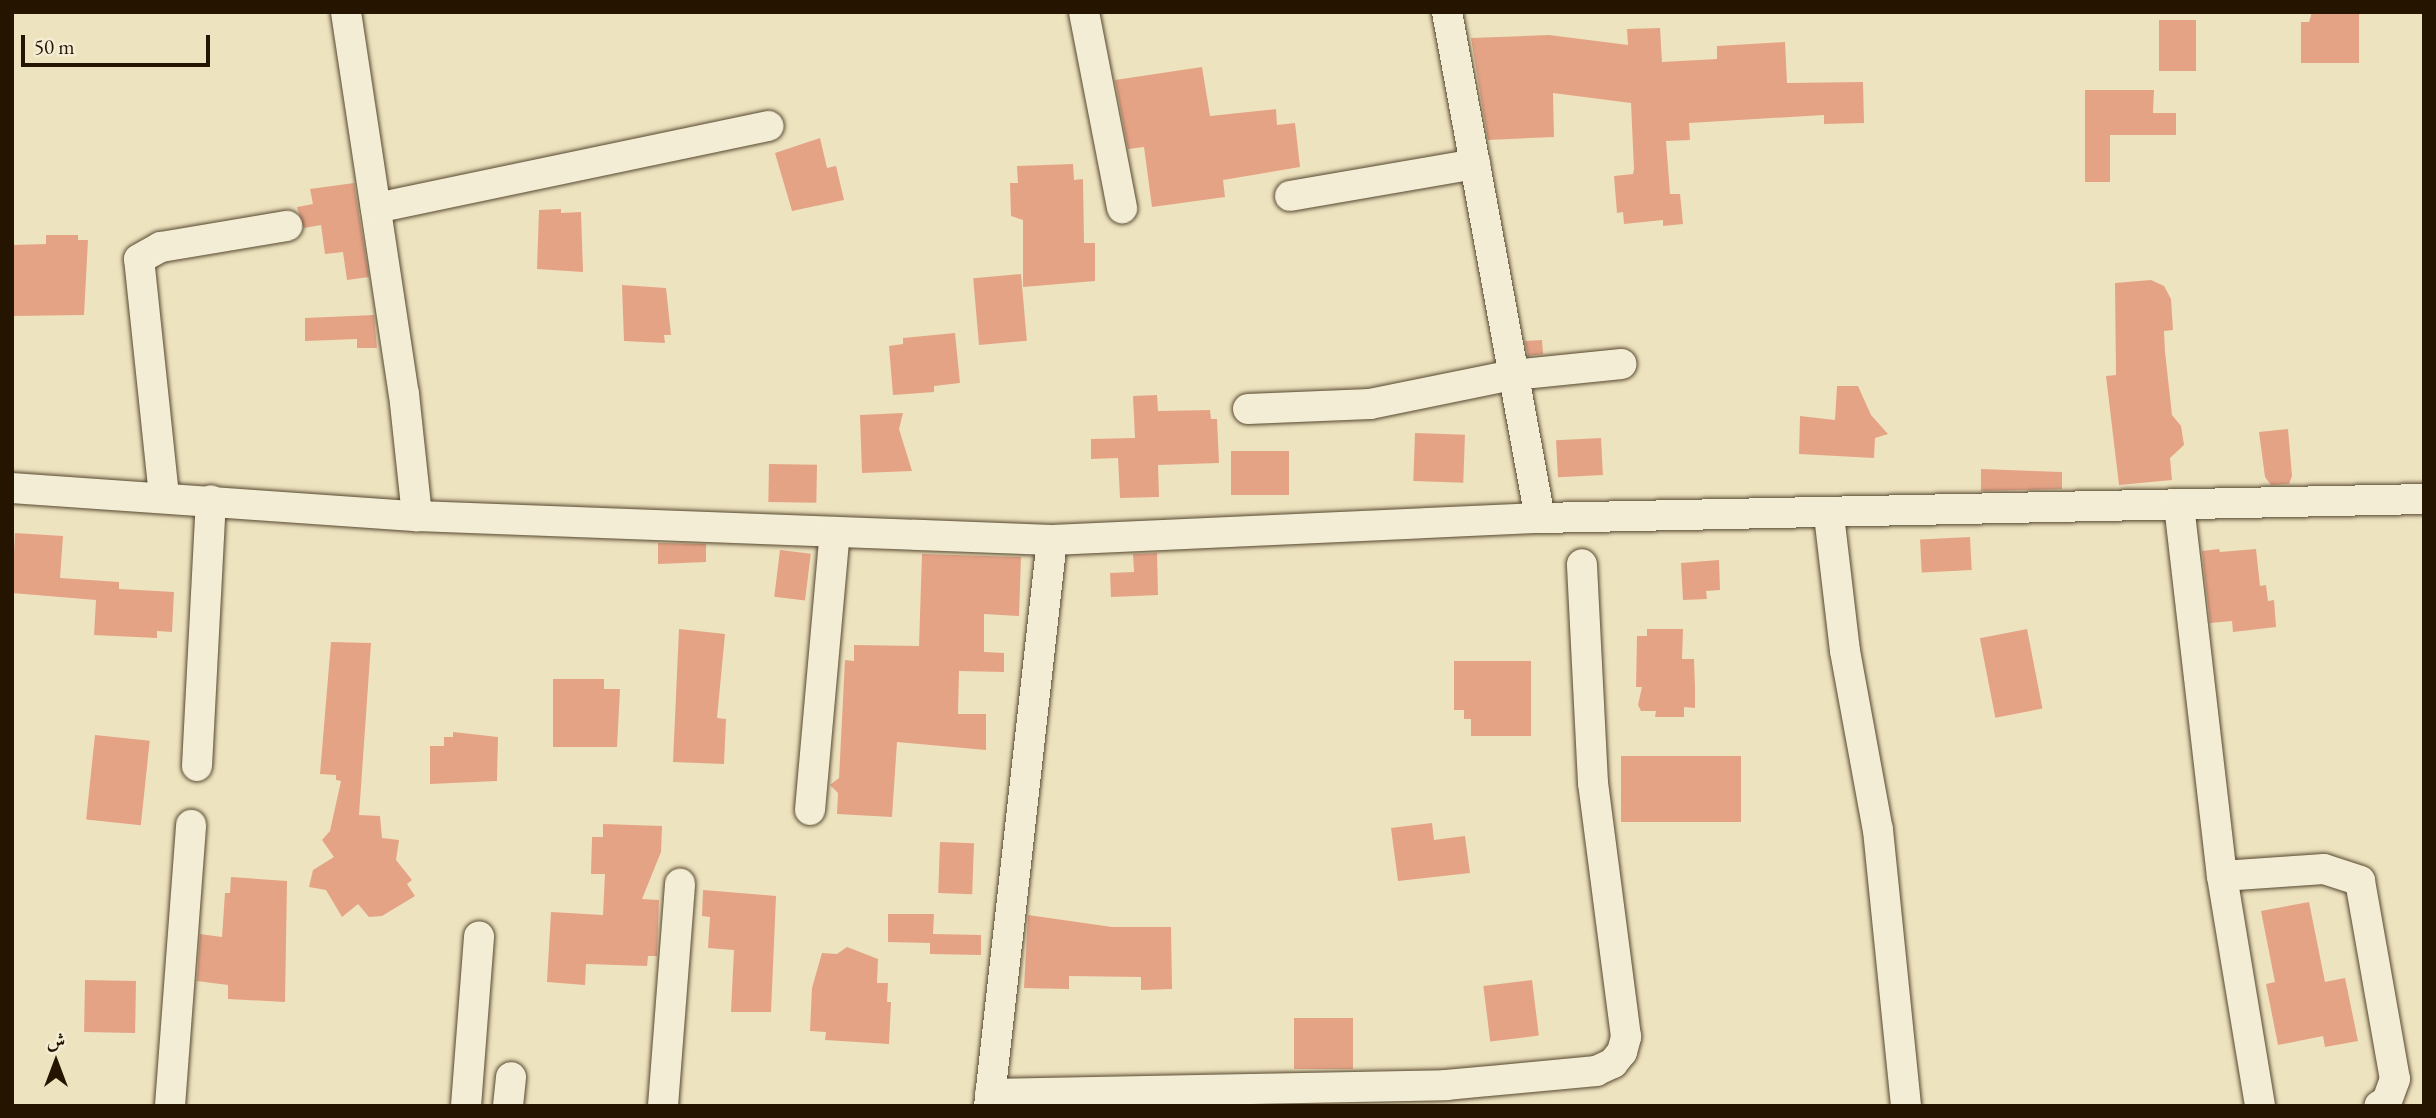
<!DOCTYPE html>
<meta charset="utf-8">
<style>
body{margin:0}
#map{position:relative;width:2436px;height:1118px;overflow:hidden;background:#eee3bf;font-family:"EB Garamond",Amiri,serif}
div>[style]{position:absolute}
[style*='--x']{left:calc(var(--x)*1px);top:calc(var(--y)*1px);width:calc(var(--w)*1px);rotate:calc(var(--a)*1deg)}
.building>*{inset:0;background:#e5a386;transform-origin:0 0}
.roads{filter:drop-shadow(0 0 2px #564830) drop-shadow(0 0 2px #564830)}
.street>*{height:30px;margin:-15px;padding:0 15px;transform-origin:15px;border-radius:15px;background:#f4edd5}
span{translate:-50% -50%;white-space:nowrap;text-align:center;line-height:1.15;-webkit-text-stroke:5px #f4edd5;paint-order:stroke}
.frame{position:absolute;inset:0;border:14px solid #241400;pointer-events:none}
.north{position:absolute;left:21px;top:1027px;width:70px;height:70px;-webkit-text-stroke:5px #f4edd5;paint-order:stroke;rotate:0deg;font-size:19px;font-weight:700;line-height:28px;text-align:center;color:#241400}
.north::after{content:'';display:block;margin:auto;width:24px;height:32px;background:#241400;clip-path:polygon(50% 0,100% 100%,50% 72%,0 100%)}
.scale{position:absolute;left:21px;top:35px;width:189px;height:32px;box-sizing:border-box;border:4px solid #241400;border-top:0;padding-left:9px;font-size:21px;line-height:24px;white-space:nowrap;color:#241400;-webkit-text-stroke:5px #f4edd5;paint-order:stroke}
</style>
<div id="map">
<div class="building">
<div style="clip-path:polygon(2312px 12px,2359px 12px,2359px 63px,2301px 63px,2301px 22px,2309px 22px)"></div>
<div style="left:2159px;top:20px;width:37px;height:51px"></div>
<div style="clip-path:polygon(1660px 28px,1662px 62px,1717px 59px,1717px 46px,1785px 42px,1787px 83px,1863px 82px,1864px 123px,1824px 124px,1824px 115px,1689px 123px,1690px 140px,1666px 141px,1670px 194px,1680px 194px,1683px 224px,1663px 226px,1663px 220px,1624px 224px,1623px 212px,1617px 213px,1614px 176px,1633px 174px,1634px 169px,1631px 103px,1553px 93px,1554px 137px,1488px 140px,1471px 38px,1549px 35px,1628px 45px,1627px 29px)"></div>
<div style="clip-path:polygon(1202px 67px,1210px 116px,1276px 109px,1277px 125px,1295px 123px,1300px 167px,1223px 180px,1225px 197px,1152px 207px,1144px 147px,1128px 149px,1115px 80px)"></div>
<div style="clip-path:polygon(2085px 90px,2154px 90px,2153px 113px,2176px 113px,2176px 135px,2110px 135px,2110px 182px,2085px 182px)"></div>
<div style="clip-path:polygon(820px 138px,827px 168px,836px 166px,844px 200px,792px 211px,775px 153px)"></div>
<div style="clip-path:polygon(1073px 164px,1074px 180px,1083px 179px,1084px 243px,1095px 243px,1095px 281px,1023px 287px,1023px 220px,1011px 216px,1010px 183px,1018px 183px,1017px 166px)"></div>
<div style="clip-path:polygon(354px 183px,369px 277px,347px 280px,343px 252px,325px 254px,321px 225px,304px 228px,297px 207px,313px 204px,310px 189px)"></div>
<div style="clip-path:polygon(561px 209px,561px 213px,581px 212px,583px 272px,537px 269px,539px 210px)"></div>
<div style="clip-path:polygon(46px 235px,78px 235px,78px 240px,88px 240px,84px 315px,12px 316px,12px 245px,46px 244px)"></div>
<div style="left:1021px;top:274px;width:67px;height:48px;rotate:85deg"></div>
<div style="clip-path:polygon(2151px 280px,2164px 286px,2171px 299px,2173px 330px,2164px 331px,2165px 352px,2172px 415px,2181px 426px,2184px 445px,2170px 458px,2172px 480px,2119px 485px,2106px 376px,2116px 375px,2115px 283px)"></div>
<div style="clip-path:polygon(622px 285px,666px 288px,671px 335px,664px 335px,665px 343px,624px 341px)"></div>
<div style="clip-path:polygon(374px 315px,377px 348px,357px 348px,357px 339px,305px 341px,305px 318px)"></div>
<div style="clip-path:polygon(955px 333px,960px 383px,934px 386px,934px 392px,893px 395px,889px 346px,903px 344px,903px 338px)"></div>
<div style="clip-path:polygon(1542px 340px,1543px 354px,1528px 356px,1525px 341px)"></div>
<div style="clip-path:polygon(1837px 386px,1858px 386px,1871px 415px,1888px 434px,1875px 438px,1874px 458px,1799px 454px,1800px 416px,1835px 420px)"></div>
<div style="clip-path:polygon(1157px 395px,1158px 411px,1210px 410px,1211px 419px,1217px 419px,1219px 463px,1158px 465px,1159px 497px,1120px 498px,1118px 458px,1091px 459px,1091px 439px,1135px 438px,1133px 396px)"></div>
<div style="clip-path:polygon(903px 413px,899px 429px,912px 471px,862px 473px,860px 415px)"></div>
<div style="clip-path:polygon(2288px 429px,2292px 476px,2289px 484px,2271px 485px,2265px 477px,2259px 432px)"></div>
<div style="left:1415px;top:433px;width:50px;height:48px;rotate:2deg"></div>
<div style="left:1601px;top:438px;width:37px;height:45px;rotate:87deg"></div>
<div style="left:1231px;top:451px;width:58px;height:44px"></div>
<div style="left:769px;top:464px;width:48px;height:38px;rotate:1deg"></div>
<div style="clip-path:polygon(1981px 469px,2062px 472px,2062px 489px,1981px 491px)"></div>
<div style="clip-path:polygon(15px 533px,63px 536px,60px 578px,119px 582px,119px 589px,174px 592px,172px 632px,157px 631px,157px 638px,94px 635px,96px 600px,12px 593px)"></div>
<div style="left:1970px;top:537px;width:33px;height:50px;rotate:87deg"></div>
<div style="clip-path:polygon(658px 543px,706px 544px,706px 562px,658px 564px)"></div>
<div style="clip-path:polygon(2219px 549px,2220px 552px,2256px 549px,2260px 586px,2266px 585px,2268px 601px,2274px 600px,2276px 627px,2233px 632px,2232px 621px,2210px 623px,2202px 551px)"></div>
<div style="left:780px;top:550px;width:31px;height:47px;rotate:7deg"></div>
<div style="clip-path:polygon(1157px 553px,1158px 595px,1111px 597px,1110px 573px,1134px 572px,1133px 554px)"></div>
<div style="clip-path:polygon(922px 554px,1021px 557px,1019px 616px,984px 614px,984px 652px,1004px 653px,1004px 672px,959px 671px,958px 714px,986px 714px,986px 750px,897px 742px,892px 817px,837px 814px,838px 793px,830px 785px,839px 778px,845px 660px,854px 661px,854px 645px,919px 646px)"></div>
<div style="clip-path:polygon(1719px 560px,1720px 590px,1706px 591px,1707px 599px,1683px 600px,1681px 563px)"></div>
<div style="clip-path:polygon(679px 629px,725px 634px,717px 718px,726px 719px,724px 764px,673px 762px)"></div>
<div style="clip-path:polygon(1647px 629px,1683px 629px,1682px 659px,1694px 659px,1695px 688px,1695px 708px,1684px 707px,1684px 717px,1655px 717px,1656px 711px,1641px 711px,1638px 705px,1642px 687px,1636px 687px,1637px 636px,1647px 636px)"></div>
<div style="left:2027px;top:629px;width:81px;height:48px;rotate:79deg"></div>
<div style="clip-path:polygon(331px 642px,371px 643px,359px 815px,380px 816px,382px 838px,399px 840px,396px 860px,412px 880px,407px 884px,415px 896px,382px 916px,369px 917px,358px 904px,342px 917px,326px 890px,309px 887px,313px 870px,334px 857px,322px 840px,330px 831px,341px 781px,336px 780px,336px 775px,320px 774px)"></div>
<div style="clip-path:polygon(1454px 661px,1531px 661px,1531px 736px,1471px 736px,1471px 719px,1464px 719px,1464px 710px,1454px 710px)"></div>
<div style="clip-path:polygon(553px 679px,604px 679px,604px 689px,620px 689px,617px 747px,553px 747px)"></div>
<div style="clip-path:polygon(453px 732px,498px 737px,497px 781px,430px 784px,430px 746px,444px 746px,444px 737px,453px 737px)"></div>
<div style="left:95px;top:735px;width:55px;height:85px;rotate:6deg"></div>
<div style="left:1621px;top:756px;width:120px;height:66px"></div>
<div style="clip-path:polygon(1432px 823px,1434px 840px,1465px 836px,1470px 873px,1398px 881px,1391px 828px)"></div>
<div style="clip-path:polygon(603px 824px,662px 826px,661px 852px,642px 899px,659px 900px,657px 956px,648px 956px,647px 966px,586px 964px,585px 985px,547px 982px,551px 912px,603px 915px,605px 874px,591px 874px,592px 837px,603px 837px)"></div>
<div style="left:940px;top:842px;width:34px;height:51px;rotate:2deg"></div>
<div style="clip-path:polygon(231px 877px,287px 881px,285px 1002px,228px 999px,228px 985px,197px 981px,200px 934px,222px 937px,225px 893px,230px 893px)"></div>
<div style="clip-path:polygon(703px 890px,776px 896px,771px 1012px,731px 1012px,734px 950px,708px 948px,710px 917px,702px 916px)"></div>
<div style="clip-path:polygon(2309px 902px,2325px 982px,2345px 978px,2358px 1041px,2325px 1047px,2323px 1036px,2278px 1045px,2266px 984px,2275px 982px,2261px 911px)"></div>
<div style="clip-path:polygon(888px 914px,934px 914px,933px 934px,981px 935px,981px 955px,930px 954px,930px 943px,888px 942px)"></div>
<div style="clip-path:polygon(1028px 915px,1112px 927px,1171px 927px,1172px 989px,1141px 990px,1141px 977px,1069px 976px,1069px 989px,1024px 988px)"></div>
<div style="clip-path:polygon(847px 947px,878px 959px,877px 983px,888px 983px,887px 1002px,891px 1002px,889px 1044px,825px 1040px,826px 1032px,810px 1031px,812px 988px,822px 953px,837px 954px)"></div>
<div style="left:85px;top:980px;width:51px;height:52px;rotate:1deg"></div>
<div style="left:1532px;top:980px;width:56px;height:49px;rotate:83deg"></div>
<div style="left:1294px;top:1018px;width:59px;height:51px"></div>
</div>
<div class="roads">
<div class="street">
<div style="--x:346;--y:12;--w:386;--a:81.4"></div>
<div style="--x:404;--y:394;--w:123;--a:83.9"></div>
<div style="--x:1084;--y:12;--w:200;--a:79"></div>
<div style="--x:1447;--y:12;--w:514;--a:79.59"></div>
<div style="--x:1290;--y:196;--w:188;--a:-9.8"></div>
<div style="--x:376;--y:208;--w:401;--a:-11.8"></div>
<div style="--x:1248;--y:409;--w:122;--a:-2.3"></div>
<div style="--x:1370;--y:404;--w:146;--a:-11.5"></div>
<div style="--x:1513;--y:375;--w:109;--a:-5.8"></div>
<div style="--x:12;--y:488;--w:406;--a:4"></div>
<div style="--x:417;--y:516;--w:635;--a:2.16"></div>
<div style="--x:1052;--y:540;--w:488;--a:-2.6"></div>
<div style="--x:1540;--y:518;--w:884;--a:-1.23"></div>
<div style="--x:164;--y:496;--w:238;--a:-96"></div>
<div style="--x:139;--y:259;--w:25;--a:-29"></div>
<div style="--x:161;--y:247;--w:128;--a:-9.5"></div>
<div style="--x:2179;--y:505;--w:373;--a:83.4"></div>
<div style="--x:2222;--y:876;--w:233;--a:80.6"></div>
<div style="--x:1829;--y:515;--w:137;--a:83.3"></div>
<div style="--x:1845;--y:651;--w:182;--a:79.6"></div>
<div style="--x:1878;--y:830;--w:277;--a:84.2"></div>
<div style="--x:197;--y:766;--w:266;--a:-87"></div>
<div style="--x:810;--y:810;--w:279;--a:-84.9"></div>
<div style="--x:2222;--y:876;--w:102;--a:-3.9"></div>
<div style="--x:2324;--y:869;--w:38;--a:18"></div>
<div style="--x:2360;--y:881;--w:201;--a:80"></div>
<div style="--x:2395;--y:1079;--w:23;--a:110"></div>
<div style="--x:2387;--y:1101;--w:9;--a:148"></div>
<div style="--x:990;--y:1094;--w:456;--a:-1.1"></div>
<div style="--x:1446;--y:1085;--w:151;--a:-5.3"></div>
<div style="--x:1596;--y:1071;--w:19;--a:-25"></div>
<div style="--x:1613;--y:1063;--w:14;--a:-51"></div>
<div style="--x:1622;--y:1052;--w:16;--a:-75"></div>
<div style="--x:1626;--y:1037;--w:256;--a:-97.4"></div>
<div style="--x:1593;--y:783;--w:219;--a:-92.9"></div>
<div style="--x:170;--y:1106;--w:282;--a:-85.7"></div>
<div style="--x:466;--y:1106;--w:170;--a:-85.6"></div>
<div style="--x:508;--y:1106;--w:29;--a:-84"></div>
<div style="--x:663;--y:1106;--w:223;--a:-85.6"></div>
<div style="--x:989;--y:1106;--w:569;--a:-83.65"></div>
</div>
</div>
<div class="frame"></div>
<div class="north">ش</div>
<div class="scale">50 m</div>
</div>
